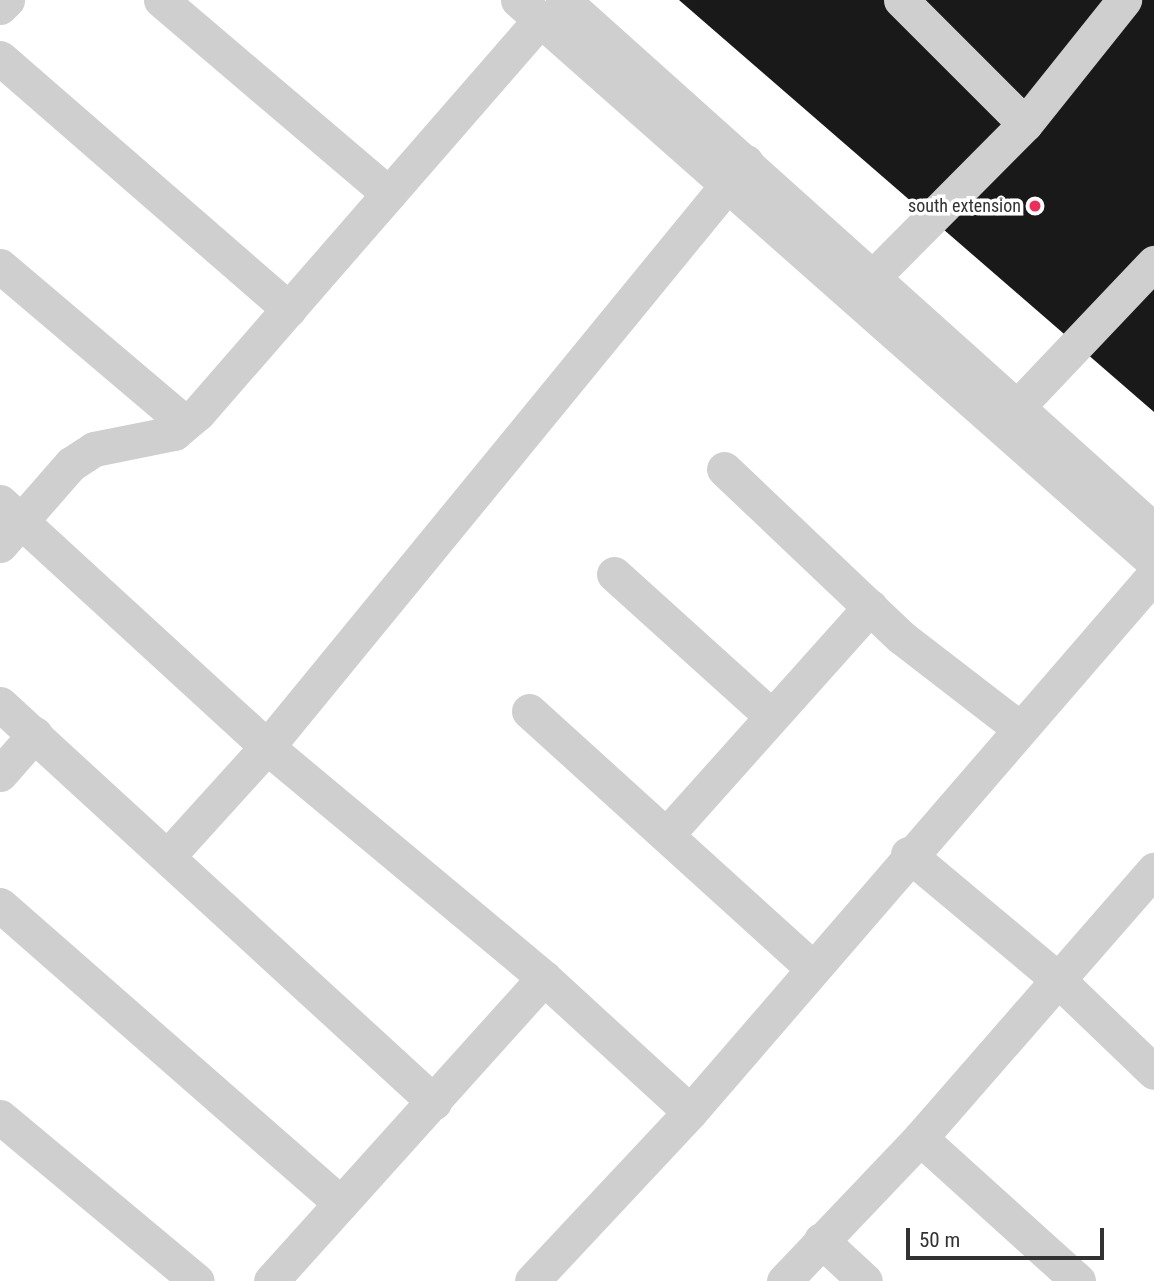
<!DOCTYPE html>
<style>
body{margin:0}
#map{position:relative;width:1154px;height:1281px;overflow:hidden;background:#fff;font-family:"Roboto Condensed",sans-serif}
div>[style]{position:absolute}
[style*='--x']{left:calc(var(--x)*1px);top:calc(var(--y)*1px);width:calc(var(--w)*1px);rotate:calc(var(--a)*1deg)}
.building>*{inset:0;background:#191919}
.minor>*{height:35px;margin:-17.5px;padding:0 17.5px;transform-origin:17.5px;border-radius:17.5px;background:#cfcfcf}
.dots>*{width:19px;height:19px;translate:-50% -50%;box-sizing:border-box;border:4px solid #fff;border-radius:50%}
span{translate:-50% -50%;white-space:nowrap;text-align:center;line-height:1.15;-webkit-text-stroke:7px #fff;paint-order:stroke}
.poi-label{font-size:18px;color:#323232}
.right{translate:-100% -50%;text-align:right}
.scale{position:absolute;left:906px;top:1228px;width:198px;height:32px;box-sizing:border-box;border:4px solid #323232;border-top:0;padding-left:9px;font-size:21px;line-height:24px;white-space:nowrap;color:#323232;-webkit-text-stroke:5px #fff;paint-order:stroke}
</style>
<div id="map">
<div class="building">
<div style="clip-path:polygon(679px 0,1154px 0,1154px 412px)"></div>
</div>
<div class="minor">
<div style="--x:161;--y:0;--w:299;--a:40.4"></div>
<div style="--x:518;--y:0;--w:849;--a:41.47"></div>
<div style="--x:563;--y:0;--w:794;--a:41.89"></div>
<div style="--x:901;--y:0;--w:175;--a:45"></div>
<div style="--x:0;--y:7;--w:10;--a:-45"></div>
<div style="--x:0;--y:58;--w:383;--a:41"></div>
<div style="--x:0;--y:266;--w:243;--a:40.3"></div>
<div style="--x:858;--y:292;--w:237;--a:-45.2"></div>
<div style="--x:1025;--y:124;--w:159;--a:-51.4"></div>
<div style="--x:1002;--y:423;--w:221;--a:-46.5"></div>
<div style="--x:724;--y:469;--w:244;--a:43.5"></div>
<div style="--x:901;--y:637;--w:148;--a:37.6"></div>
<div style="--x:0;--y:502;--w:362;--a:42.5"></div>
<div style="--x:267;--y:747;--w:361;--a:39.8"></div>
<div style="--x:544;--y:978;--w:198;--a:42.5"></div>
<div style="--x:0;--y:545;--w:108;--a:-48.8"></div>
<div style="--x:71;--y:464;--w:27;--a:-33"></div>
<div style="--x:94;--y:449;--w:82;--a:-11.3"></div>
<div style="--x:174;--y:433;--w:31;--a:-40"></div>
<div style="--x:198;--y:413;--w:521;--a:-48.97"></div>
<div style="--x:614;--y:574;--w:209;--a:42.1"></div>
<div style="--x:0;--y:704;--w:589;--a:42.52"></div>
<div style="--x:529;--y:711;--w:379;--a:42.2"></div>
<div style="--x:0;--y:774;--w:53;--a:-48.8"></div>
<div style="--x:669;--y:832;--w:302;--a:-48.2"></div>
<div style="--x:908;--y:854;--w:192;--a:39.9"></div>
<div style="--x:1055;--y:977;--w:137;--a:43.8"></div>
<div style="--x:168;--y:856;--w:147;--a:-47.8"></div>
<div style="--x:267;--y:747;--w:756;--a:-50.69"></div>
<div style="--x:0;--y:905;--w:453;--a:41.2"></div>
<div style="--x:0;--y:1117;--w:256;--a:39.8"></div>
<div style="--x:920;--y:1138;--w:213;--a:42.1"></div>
<div style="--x:821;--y:1240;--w:60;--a:43"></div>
<div style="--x:271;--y:1281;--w:408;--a:-48"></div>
<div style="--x:532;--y:1281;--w:231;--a:-46.9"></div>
<div style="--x:690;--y:1112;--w:710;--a:-49.17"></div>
<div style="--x:784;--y:1281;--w:197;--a:-46.4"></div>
<div style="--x:920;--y:1138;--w:356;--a:-48.9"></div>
</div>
<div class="dots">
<div style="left:1035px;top:206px;background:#f02c5b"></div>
</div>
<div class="poi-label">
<span class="right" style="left:1021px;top:206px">south extension</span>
</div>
<div class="scale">50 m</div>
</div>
